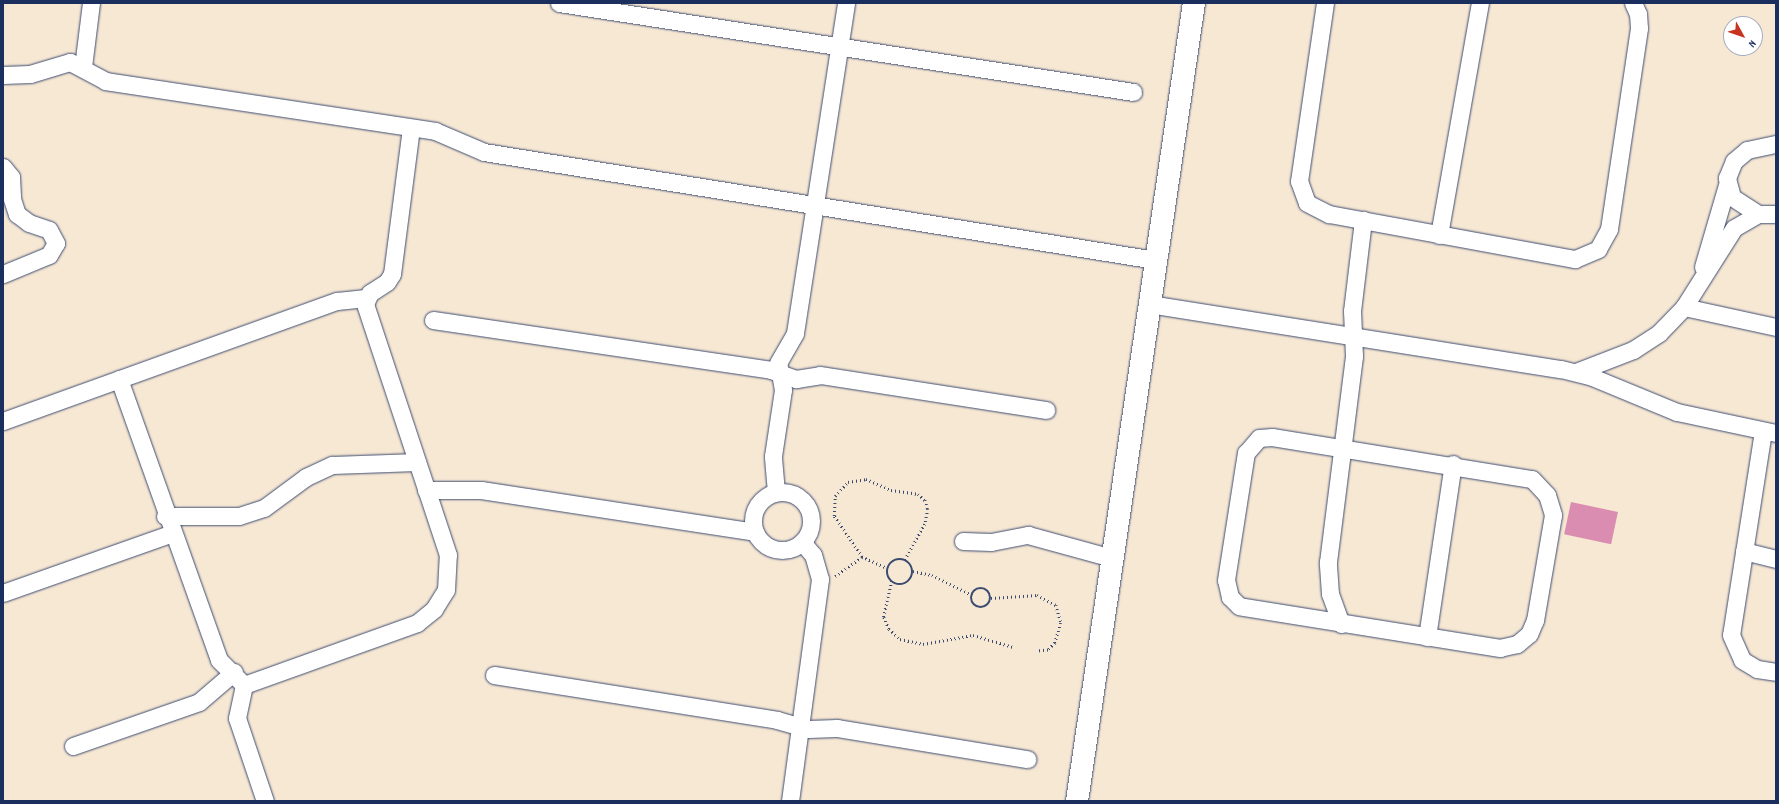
<!DOCTYPE html>
<style>
body{margin:0}
#map{position:relative;width:1779px;height:804px;overflow:hidden;background:#f7e8d4;font-family:Dekko,sans-serif}
div>[style]{position:absolute}
[style*='--x']{left:calc(var(--x)*1px);top:calc(var(--y)*1px);width:calc(var(--w)*1px);rotate:calc(var(--a)*1deg)}
.building>*{inset:0;background:#da8db0;transform-origin:0 0}
.path>*{height:2.5px;margin-top:-1.25px;transform-origin:0;background:repeating-linear-gradient(90deg,#3c4b70 0 1px,transparent 0 4px)}
.path>.ring{margin:-1.25px;padding:0;box-sizing:content-box;background:none;border:2.5px solid #3c4b70;border-radius:50%}
.roads{filter:drop-shadow(0 0 1px #3c4b70) drop-shadow(0 0 1px #3c4b70)}
.street>*{height:17px;margin:-8.5px;padding:0 8.5px;transform-origin:8.5px;border-radius:8.5px;background:#fff}
.street>.ring{margin:-8.5px;padding:0;box-sizing:content-box;background:none;border:17px solid #fff;border-radius:50%}
.secondary>*{height:22px;margin:-11px;padding:0 11px;transform-origin:11px;border-radius:11px;background:#fff}
span{translate:-50% -50%;white-space:nowrap;text-align:center;line-height:1.15;-webkit-text-stroke:3px #fff;paint-order:stroke}
.frame{position:absolute;inset:0;border:4px solid #1b2f5e;pointer-events:none}
.north{position:absolute;left:1723px;top:16px;width:40px;height:40px;box-sizing:border-box;background:#fff;border:1px solid #a4acbf;border-radius:50%;rotate:130deg;font-size:11px;font-weight:700;line-height:16px;text-align:center;color:#1b2f5e}
.north::after{content:'';display:block;margin:auto;width:14px;height:18px;background:#c8321e;clip-path:polygon(50% 0,100% 100%,50% 72%,0 100%)}
</style>
<div id="map">
<div class="building">
<div style="left:1571px;top:502px;width:48px;height:33px;rotate:12deg"></div>
</div>
<div class="path">
<div class="ring" style="left:887px;top:559px;width:23.5px;height:23.5px"></div>
<div style="--x:888;--y:569;--w:29;--a:-155"></div>
<div style="--x:862;--y:557;--w:50;--a:-124.3"></div>
<div style="--x:834;--y:516;--w:20;--a:-87"></div>
<div style="--x:835;--y:496;--w:19;--a:-47"></div>
<div style="--x:848;--y:482;--w:18;--a:-9"></div>
<div style="--x:866;--y:479;--w:27;--a:24"></div>
<div style="--x:891;--y:490;--w:27;--a:8"></div>
<div style="--x:918;--y:494;--w:9;--a:41"></div>
<div style="--x:925;--y:500;--w:9;--a:72"></div>
<div style="--x:928;--y:509;--w:15;--a:101"></div>
<div style="--x:925;--y:524;--w:41;--a:119.1"></div>
<div style="--x:913;--y:571;--w:19;--a:12"></div>
<div style="--x:932;--y:575;--w:45;--a:26.6"></div>
<div style="--x:835;--y:576;--w:33;--a:-35"></div>
<div style="--x:892;--y:581;--w:37;--a:103"></div>
<div style="--x:884;--y:617;--w:13;--a:67"></div>
<div style="--x:889;--y:629;--w:15;--a:42"></div>
<div style="--x:900;--y:639;--w:24;--a:12"></div>
<div style="--x:923;--y:644;--w:51;--a:-10.2"></div>
<div style="--x:973;--y:635;--w:42;--a:16.7"></div>
<div class="ring" style="left:971px;top:588px;width:17.5px;height:17.5px"></div>
<div style="--x:991;--y:598;--w:46;--a:-3.7"></div>
<div style="--x:1037;--y:595;--w:21;--a:28"></div>
<div style="--x:1056;--y:605;--w:19;--a:74"></div>
<div style="--x:1061;--y:623;--w:21;--a:107"></div>
<div style="--x:1055;--y:643;--w:10;--a:135"></div>
<div style="--x:1048;--y:650;--w:11;--a:175"></div>
</div>
<div class="roads">
<div class="street">
<div style="--x:559;--y:3;--w:581;--a:8.81"></div>
<div style="--x:1325;--y:3;--w:180;--a:98.3"></div>
<div style="--x:1299;--y:181;--w:23;--a:70"></div>
<div style="--x:1307;--y:203;--w:25;--a:27"></div>
<div style="--x:1329;--y:214;--w:250;--a:10.4"></div>
<div style="--x:1575;--y:259;--w:25;--a:-23"></div>
<div style="--x:1598;--y:249;--w:23;--a:-61"></div>
<div style="--x:1609;--y:229;--w:203;--a:-81.5"></div>
<div style="--x:1639;--y:28;--w:14;--a:-94"></div>
<div style="--x:1638;--y:14;--w:12;--a:-114"></div>
<div style="--x:83;--y:67;--w:64;--a:-82.9"></div>
<div style="--x:3;--y:75;--w:27;--a:-2"></div>
<div style="--x:30;--y:74;--w:42;--a:-16.7"></div>
<div style="--x:70;--y:62;--w:40;--a:28"></div>
<div style="--x:105;--y:81;--w:334;--a:8.6"></div>
<div style="--x:435;--y:131;--w:53;--a:23.2"></div>
<div style="--x:484;--y:152;--w:680;--a:9.14"></div>
<div style="--x:3;--y:167;--w:13;--a:51"></div>
<div style="--x:11;--y:177;--w:22;--a:87"></div>
<div style="--x:12;--y:199;--w:16;--a:72"></div>
<div style="--x:17;--y:214;--w:15;--a:37"></div>
<div style="--x:29;--y:223;--w:21;--a:19"></div>
<div style="--x:49;--y:230;--w:15;--a:62"></div>
<div style="--x:56;--y:243;--w:14;--a:120"></div>
<div style="--x:49;--y:255;--w:50;--a:157.6"></div>
<div style="--x:1758;--y:214;--w:31;--a:-147"></div>
<div style="--x:1732;--y:197;--w:20;--a:-105"></div>
<div style="--x:1727;--y:178;--w:18;--a:-68"></div>
<div style="--x:1734;--y:161;--w:17;--a:-40"></div>
<div style="--x:1747;--y:150;--w:30;--a:-12"></div>
<div style="--x:1439;--y:235;--w:236;--a:-80"></div>
<div style="--x:1703;--y:267;--w:85;--a:-73.7"></div>
<div style="--x:1149;--y:304;--w:417;--a:9"></div>
<div style="--x:1561;--y:369;--w:32;--a:14"></div>
<div style="--x:1592;--y:377;--w:92;--a:22.4"></div>
<div style="--x:1677;--y:412;--w:101;--a:12"></div>
<div style="--x:1684;--y:307;--w:94;--a:12.3"></div>
<div style="--x:433;--y:320;--w:342;--a:8.4"></div>
<div style="--x:771;--y:370;--w:27;--a:20"></div>
<div style="--x:796;--y:379;--w:24;--a:-9"></div>
<div style="--x:820;--y:375;--w:229;--a:8.8"></div>
<div style="--x:1576;--y:372;--w:61;--a:-21.1"></div>
<div style="--x:1633;--y:350;--w:31;--a:-33"></div>
<div style="--x:1659;--y:333;--w:36;--a:-46"></div>
<div style="--x:1684;--y:307;--w:93;--a:-57.7"></div>
<div style="--x:1734;--y:228;--w:28;--a:-30"></div>
<div style="--x:1758;--y:214;--w:18;--a:0"></div>
<div style="--x:119;--y:379;--w:298;--a:70.4"></div>
<div style="--x:219;--y:660;--w:35;--a:45"></div>
<div style="--x:244;--y:685;--w:34;--a:102"></div>
<div style="--x:237;--y:718;--w:88;--a:71.4"></div>
<div style="--x:3;--y:421;--w:355;--a:-19.8"></div>
<div style="--x:337;--y:301;--w:29;--a:-6"></div>
<div style="--x:1763;--y:431;--w:206;--a:98.9"></div>
<div style="--x:1731;--y:635;--w:27;--a:66"></div>
<div style="--x:1742;--y:660;--w:17;--a:31"></div>
<div style="--x:1757;--y:669;--w:19;--a:9"></div>
<div style="--x:1272;--y:437;--w:263;--a:9.2"></div>
<div style="--x:1532;--y:479;--w:22;--a:47"></div>
<div style="--x:1547;--y:495;--w:21;--a:73"></div>
<div style="--x:1553;--y:515;--w:107;--a:99.7"></div>
<div style="--x:1535;--y:620;--w:15;--a:113"></div>
<div style="--x:1529;--y:634;--w:16;--a:140"></div>
<div style="--x:1517;--y:644;--w:17;--a:167"></div>
<div style="--x:1500;--y:648;--w:264;--a:-170.9"></div>
<div style="--x:1239;--y:606;--w:13;--a:-135"></div>
<div style="--x:1230;--y:597;--w:17;--a:-103"></div>
<div style="--x:1226;--y:580;--w:129;--a:-81.1"></div>
<div style="--x:1246;--y:453;--w:20;--a:-49"></div>
<div style="--x:1259;--y:438;--w:13;--a:-4"></div>
<div style="--x:426;--y:490;--w:55;--a:0"></div>
<div style="--x:481;--y:490;--w:277;--a:8.7"></div>
<div style="--x:776;--y:492;--w:36;--a:-95"></div>
<div style="--x:773;--y:456;--w:67;--a:-81.4"></div>
<div style="--x:783;--y:390;--w:27;--a:-100"></div>
<div style="--x:778;--y:363;--w:34;--a:-60"></div>
<div style="--x:795;--y:333;--w:334;--a:-81.2"></div>
<div class="ring" style="left:753px;top:492px;width:41px;height:41px"></div>
<div style="--x:165;--y:516;--w:74;--a:0"></div>
<div style="--x:239;--y:516;--w:26;--a:-18"></div>
<div style="--x:264;--y:508;--w:52;--a:-36.4"></div>
<div style="--x:306;--y:477;--w:29;--a:-25"></div>
<div style="--x:332;--y:465;--w:85;--a:-2"></div>
<div style="--x:963;--y:541;--w:28;--a:2"></div>
<div style="--x:991;--y:542;--w:38;--a:-11"></div>
<div style="--x:1028;--y:535;--w:87;--a:15.3"></div>
<div style="--x:1744;--y:551;--w:33;--a:14"></div>
<div style="--x:3;--y:593;--w:179;--a:-19.5"></div>
<div style="--x:1341;--y:624;--w:32;--a:-110"></div>
<div style="--x:1330;--y:594;--w:32;--a:-94"></div>
<div style="--x:1328;--y:562;--w:208;--a:-82.8"></div>
<div style="--x:1354;--y:356;--w:45;--a:-92.5"></div>
<div style="--x:1352;--y:311;--w:92;--a:-83.1"></div>
<div style="--x:1427;--y:637;--w:175;--a:-81.5"></div>
<div style="--x:494;--y:675;--w:287;--a:9"></div>
<div style="--x:777;--y:720;--w:32;--a:16"></div>
<div style="--x:808;--y:729;--w:29;--a:-2"></div>
<div style="--x:837;--y:728;--w:193;--a:9.3"></div>
<div style="--x:244;--y:685;--w:184;--a:-19.7"></div>
<div style="--x:417;--y:623;--w:22;--a:-39"></div>
<div style="--x:434;--y:609;--w:22;--a:-58"></div>
<div style="--x:446;--y:590;--w:35;--a:-87"></div>
<div style="--x:448;--y:555;--w:264;--a:-108.3"></div>
<div style="--x:365;--y:304;--w:12;--a:-66"></div>
<div style="--x:370;--y:293;--w:20;--a:-33"></div>
<div style="--x:387;--y:282;--w:9;--a:-58"></div>
<div style="--x:392;--y:274;--w:147;--a:-82.6"></div>
<div style="--x:73;--y:746;--w:133;--a:-19.2"></div>
<div style="--x:199;--y:702;--w:46;--a:-40.6"></div>
<div style="--x:790;--y:801;--w:224;--a:-82.3"></div>
<div style="--x:820;--y:579;--w:25;--a:-106"></div>
<div style="--x:813;--y:555;--w:17;--a:-130"></div>
</div>
<div class="secondary">
<div style="--x:1077;--y:801;--w:807;--a:-81.66"></div>
</div>
</div>
<div class="frame"></div>
<div class="north">N</div>
</div>
